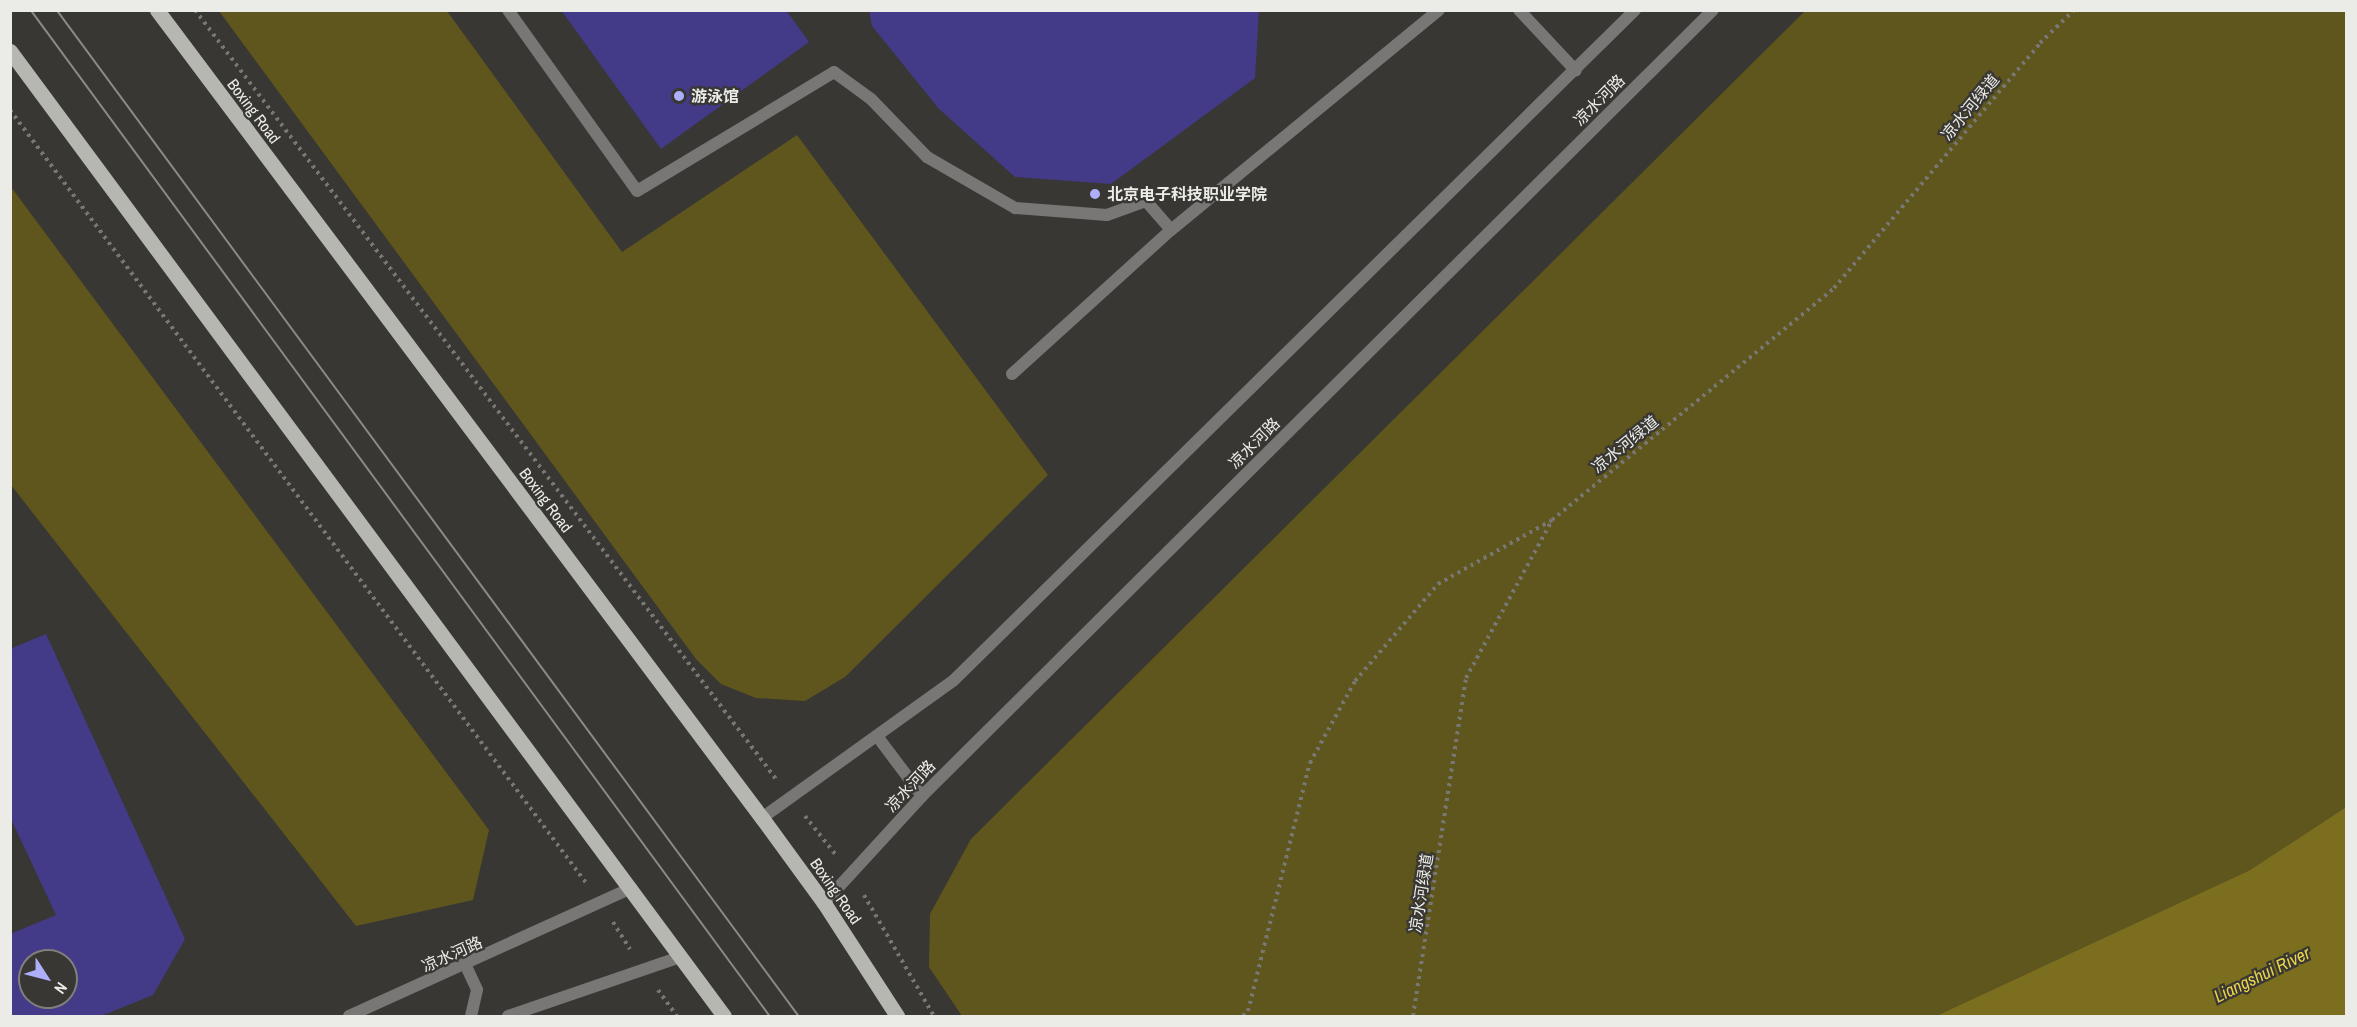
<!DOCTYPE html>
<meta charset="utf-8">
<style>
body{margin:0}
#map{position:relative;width:2357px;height:1027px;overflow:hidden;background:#383733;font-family:"Archivo Narrow","Noto Sans SC",sans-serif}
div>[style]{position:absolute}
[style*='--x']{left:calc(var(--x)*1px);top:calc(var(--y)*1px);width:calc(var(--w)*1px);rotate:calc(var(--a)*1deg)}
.green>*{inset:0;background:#5f561d}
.water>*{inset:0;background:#7b6e1f}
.building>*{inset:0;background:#433b87}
.path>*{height:4px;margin-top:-2px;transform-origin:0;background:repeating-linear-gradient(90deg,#787774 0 3px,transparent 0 7.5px)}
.service>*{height:12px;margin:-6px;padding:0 6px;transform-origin:6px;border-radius:6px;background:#787775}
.tertiary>*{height:12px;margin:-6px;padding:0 6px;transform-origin:6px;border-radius:6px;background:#787775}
.primary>*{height:15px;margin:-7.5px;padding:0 7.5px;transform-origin:7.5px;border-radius:7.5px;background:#b7b7b2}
.tram>*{height:1.5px;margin:-0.75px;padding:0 0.75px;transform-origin:0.75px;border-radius:0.75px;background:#8a8a86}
.dots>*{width:16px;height:16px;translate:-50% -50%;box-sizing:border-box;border:3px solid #383733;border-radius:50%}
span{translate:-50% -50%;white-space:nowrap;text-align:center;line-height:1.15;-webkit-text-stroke:4.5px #383733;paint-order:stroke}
.poi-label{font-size:16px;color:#ebebe8;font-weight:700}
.left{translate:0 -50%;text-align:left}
.street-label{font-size:16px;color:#ebebe8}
.water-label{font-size:18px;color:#e9d34b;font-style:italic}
.frame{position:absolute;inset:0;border:12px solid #ebebe8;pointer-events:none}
.north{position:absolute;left:18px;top:949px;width:60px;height:60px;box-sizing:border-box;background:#383733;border:2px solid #807f7b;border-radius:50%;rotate:126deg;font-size:16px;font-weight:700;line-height:24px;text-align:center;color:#ebebe8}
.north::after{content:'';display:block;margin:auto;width:21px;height:27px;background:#afaefa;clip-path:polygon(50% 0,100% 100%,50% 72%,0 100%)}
</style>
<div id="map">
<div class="green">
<div style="clip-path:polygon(219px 11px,447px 11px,622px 252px,797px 135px,1048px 475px,845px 677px,805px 701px,756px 698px,721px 684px,696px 659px)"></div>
<div style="clip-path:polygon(1805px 11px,2346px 11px,2346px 807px,2250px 870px,1936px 1016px,962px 1016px,929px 967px,930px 914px,971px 839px)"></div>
<div style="clip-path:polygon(11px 187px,489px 830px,473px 900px,356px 926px,11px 485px)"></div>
</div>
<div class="water">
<div style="clip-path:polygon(2346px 807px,2346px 1016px,1936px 1016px,2250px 870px)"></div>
</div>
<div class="building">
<div style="clip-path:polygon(561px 10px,786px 10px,809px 42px,661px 149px)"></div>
<div style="clip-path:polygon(869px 10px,1259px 10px,1255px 78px,1111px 184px,1015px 177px,939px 109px,872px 26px)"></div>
<div style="clip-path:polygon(evenodd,46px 634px,185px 939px,153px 995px,101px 1016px,10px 1016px,10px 934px,56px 915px,10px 817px,10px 649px,46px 634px,30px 961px,66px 961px,66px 997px,30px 997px,30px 961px)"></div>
</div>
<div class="path">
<div style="--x:195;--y:10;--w:964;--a:52.93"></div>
<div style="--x:10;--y:110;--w:965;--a:53.3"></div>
<div style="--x:805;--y:816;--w:50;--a:51.5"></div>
<div style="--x:864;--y:895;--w:140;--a:60"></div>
<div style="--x:613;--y:922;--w:32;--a:58"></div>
<div style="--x:658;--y:990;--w:32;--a:54"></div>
<div style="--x:1243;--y:1016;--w:7;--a:-45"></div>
<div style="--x:1248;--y:1011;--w:256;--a:-76"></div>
<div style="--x:1310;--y:763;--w:94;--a:-61.2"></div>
<div style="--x:1355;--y:681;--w:128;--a:-49.4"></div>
<div style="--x:1438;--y:584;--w:131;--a:-29.3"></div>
<div style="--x:1413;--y:1016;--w:342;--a:-81.1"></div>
<div style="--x:1466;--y:678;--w:180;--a:-61.4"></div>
<div style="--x:1552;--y:520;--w:365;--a:-39.4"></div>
<div style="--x:1834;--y:288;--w:320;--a:-49.9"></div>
<div style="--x:2040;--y:43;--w:47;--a:-44.1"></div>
</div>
<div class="service">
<div style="--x:508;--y:10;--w:222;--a:54.5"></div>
<div style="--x:637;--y:191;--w:230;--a:-31.1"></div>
<div style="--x:834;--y:72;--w:46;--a:36.1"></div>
<div style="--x:871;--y:99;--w:81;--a:46"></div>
<div style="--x:927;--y:157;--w:102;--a:30.1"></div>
<div style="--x:1015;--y:208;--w:92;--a:4.4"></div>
<div style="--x:1107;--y:215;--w:41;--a:-19.7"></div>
<div style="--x:1146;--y:201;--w:38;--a:49"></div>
<div style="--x:1519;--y:10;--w:83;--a:46.9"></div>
<div style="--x:1012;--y:374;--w:215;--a:-42.2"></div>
<div style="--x:1171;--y:230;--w:347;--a:-39.4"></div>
</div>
<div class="tertiary">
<div style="--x:877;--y:736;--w:75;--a:53.1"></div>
<div style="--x:762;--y:818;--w:236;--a:-35.7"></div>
<div style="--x:954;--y:680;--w:955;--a:-44.53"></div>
<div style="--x:824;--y:903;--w:145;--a:-47.5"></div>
<div style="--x:922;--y:796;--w:1115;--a:-44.82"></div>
<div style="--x:466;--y:966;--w:26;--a:65"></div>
<div style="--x:477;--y:990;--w:27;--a:103"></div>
<div style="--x:349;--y:1016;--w:310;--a:-24.4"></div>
<div style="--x:508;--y:1016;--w:182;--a:-18.9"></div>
</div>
<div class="primary">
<div style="--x:157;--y:10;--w:1009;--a:53.18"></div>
<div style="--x:762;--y:818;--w:105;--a:53.9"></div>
<div style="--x:824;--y:903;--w:135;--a:57.1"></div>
<div style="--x:10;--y:51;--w:1200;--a:53.5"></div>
</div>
<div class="tram">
<div style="--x:31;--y:10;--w:1248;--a:53.7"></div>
<div style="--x:57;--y:10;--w:1250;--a:53.59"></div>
</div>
<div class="dots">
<div style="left:679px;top:96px;background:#afaefa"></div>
<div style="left:1095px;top:194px;background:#afaefa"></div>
</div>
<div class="poi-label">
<span class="left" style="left:691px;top:96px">游泳馆</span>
<span class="left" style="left:1107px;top:194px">北京电子科技职业学院</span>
</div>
<div class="street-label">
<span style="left:1599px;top:100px;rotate:-45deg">凉水河路</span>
<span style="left:1970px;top:107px;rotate:-50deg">凉水河绿道</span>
<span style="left:254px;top:111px;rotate:53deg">Boxing Road</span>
<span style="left:1254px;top:443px;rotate:-45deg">凉水河路</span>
<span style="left:1625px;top:444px;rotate:-39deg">凉水河绿道</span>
<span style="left:546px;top:500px;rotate:53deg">Boxing Road</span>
<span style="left:910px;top:786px;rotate:-47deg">凉水河路</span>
<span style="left:836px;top:891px;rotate:55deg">Boxing Road</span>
<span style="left:1421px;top:893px;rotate:-81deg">凉水河绿道</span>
<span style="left:452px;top:954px;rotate:-24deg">凉水河路</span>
</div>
<div class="water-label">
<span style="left:2262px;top:975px;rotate:-26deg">Liangshui River</span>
</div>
<div class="frame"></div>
<div class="north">N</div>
</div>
